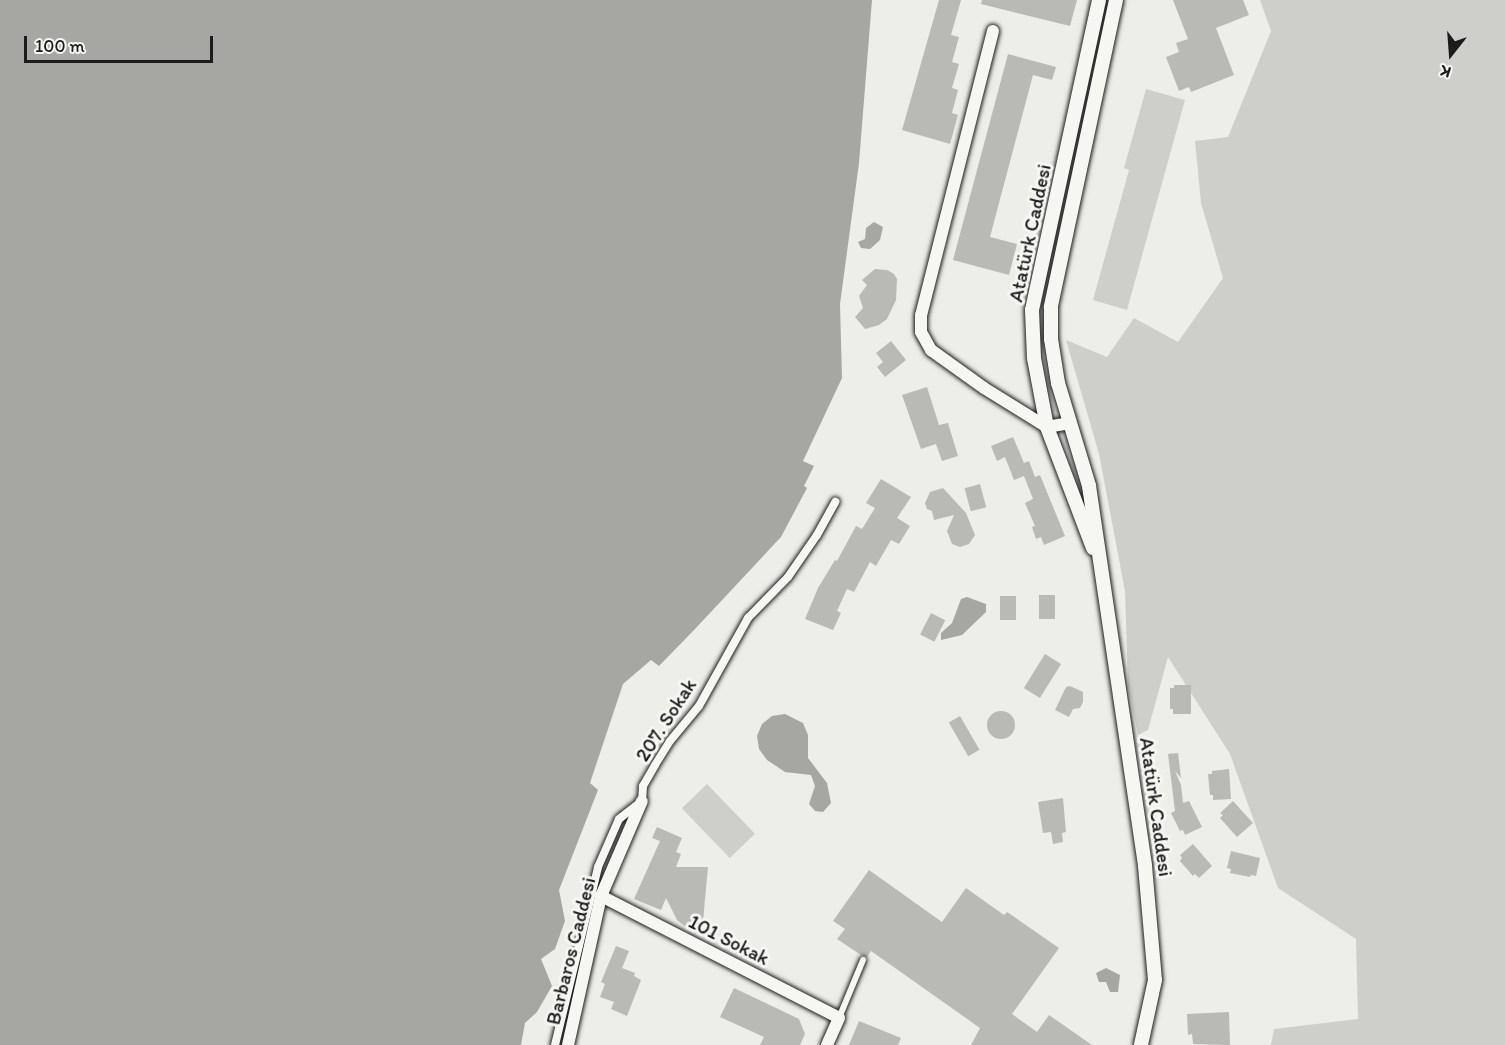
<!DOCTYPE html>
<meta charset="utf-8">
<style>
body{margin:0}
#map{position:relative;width:1505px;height:1045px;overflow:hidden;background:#edede9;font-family:Itim,sans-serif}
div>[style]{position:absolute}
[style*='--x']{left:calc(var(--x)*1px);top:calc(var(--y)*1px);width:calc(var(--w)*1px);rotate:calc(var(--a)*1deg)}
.green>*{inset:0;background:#cececb;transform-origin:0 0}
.water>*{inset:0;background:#a6a6a3}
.building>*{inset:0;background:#b9b9b6;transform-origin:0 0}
.round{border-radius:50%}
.roads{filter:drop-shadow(0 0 2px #1c1c1c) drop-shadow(0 0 2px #1c1c1c)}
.service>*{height:6px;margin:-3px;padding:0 3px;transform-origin:3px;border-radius:3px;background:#f6f6f2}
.pedestrian>*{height:8px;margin:-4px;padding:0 4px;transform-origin:4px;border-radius:4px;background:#f6f6f2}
.minor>*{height:12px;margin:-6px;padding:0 6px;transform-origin:6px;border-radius:6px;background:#f6f6f2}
.tertiary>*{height:14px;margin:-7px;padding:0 7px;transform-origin:7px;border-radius:7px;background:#f6f6f2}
span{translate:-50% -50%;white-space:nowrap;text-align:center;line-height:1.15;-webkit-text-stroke:6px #f6f6f2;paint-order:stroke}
.street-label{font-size:20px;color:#1c1c1c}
.north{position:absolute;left:1421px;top:24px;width:60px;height:60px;-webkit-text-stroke:4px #f6f6f2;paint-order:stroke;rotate:197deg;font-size:16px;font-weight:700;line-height:24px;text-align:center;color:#1c1c1c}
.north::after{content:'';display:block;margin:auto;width:21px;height:27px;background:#1c1c1c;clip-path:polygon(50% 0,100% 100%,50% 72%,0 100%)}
.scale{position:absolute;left:24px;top:36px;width:189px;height:27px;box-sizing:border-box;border:3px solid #1c1c1c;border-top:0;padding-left:8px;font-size:18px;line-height:21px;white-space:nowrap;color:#1c1c1c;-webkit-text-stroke:4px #f6f6f2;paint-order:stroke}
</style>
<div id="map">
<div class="green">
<div style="clip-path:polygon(1260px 0,1505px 0,1505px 1045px,1271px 1045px,1274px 1029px,1358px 1019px,1356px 939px,1278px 888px,1230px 754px,1168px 657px,1148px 730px,1138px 735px,1128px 685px,1125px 591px,1099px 454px,1066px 340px,1107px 357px,1134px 318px,1178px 342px,1223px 278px,1201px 203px,1195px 141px,1228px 137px,1271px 31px)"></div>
<div style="clip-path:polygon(1146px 89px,1185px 100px,1127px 310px,1093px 300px,1129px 170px,1124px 168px)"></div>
<div style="left:707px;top:784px;width:69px;height:35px;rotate:46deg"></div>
</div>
<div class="water">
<div style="clip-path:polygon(0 0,872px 0,859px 163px,840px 304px,842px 378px,803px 461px,814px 466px,804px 486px,807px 488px,781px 537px,695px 629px,659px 666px,651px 660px,623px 684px,590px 783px,598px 790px,559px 890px,565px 921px,555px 949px,541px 959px,552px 986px,537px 1012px,525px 1023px,521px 1045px,0 1045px)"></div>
<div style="clip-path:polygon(874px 222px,883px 227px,880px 240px,870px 249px,861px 248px,858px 242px,865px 239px,866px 228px)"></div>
<div style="clip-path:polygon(967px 597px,986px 604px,986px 612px,962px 635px,941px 640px,941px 633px,952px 623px,961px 599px)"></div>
<div style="clip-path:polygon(785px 714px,803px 723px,808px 735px,808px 758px,827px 783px,831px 803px,823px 812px,815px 811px,809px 804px,815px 786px,811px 775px,785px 772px,767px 760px,759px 749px,757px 736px,762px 724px,772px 716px)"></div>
<div style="clip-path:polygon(1106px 968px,1120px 975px,1118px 992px,1110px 992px,1106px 982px,1099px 982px,1096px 973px)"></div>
</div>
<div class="building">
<div style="clip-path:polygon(939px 0,961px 0,951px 35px,959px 37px,952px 62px,959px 64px,952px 88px,958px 90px,952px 113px,958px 115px,950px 144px,902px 130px)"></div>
<div style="clip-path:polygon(982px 0,1077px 0,1070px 26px,981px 4px)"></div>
<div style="clip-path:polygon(1173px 0,1243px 0,1249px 15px,1216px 28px,1234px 75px,1191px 92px,1189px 87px,1179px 91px,1166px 57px,1179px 52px,1176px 43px,1188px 39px)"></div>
<div style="clip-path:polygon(1008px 54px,1056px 67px,1052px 80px,1033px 75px,990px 237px,1017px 244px,1009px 275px,953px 260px)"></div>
<div style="clip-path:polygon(875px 269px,887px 270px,894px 274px,897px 279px,896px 300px,887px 319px,879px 325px,865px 329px,855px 317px,863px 308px,859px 296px,867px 285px,862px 280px)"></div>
<div style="clip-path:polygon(891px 341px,906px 360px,885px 377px,877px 367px,883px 362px,876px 353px)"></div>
<div style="clip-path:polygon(927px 387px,939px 425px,948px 423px,958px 456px,942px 461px,936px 444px,921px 449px,902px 395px)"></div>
<div style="clip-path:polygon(1013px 437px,1024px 463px,1029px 461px,1035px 477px,1040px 475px,1065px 536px,1044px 545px,1041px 537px,1036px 539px,1032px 527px,1035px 526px,1025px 503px,1033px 499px,1024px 476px,1014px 480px,1005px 457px,997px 461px,991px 446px)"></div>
<div style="clip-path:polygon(881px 479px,911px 497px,897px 518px,910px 526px,899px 544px,891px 540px,876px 566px,870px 562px,854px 592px,847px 589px,837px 611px,841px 613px,833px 630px,805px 619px,818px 588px,835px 560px,837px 561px,856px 526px,862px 529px,875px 508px,866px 503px)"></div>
<div style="left:980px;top:484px;width:24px;height:16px;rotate:75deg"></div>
<div style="clip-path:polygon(943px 488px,966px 513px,975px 535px,969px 544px,960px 547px,952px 544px,947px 531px,954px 515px,934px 520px,932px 511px,927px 509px,925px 503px,930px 492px)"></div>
<div style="left:1039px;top:595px;width:16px;height:24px"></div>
<div style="left:1000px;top:596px;width:16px;height:24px"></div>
<div style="left:931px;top:613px;width:16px;height:24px;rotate:27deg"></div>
<div style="left:1045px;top:654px;width:19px;height:40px;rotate:32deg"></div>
<div style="clip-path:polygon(1174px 685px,1191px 685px,1191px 714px,1173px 714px,1173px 709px,1170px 709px,1170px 688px,1174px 688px)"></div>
<div style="clip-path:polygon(1070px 686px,1083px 692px,1083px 702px,1080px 708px,1073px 709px,1069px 717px,1055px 710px,1066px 687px)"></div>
<div class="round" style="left:987px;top:711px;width:28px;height:28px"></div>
<div style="left:960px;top:716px;width:39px;height:13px;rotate:60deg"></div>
<div style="clip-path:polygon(1178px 753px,1181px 778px,1175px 771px,1181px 785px,1183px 803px,1189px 801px,1202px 827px,1185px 835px,1183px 830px,1180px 831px,1171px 813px,1175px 811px,1168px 754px)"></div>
<div style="clip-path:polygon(1229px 769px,1231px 799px,1213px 800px,1213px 795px,1210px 795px,1208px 774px,1212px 774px,1212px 771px)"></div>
<div style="clip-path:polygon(1063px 798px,1066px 832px,1062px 833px,1063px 842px,1053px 844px,1051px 832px,1043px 833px,1038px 802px)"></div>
<div style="clip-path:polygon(1233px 801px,1253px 823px,1237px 837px,1220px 818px,1223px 815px,1220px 813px)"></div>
<div style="clip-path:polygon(657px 827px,682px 838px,676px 852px,681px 854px,676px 867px,708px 867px,702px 932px,691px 931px,677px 920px,666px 898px,661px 910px,634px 899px,660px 841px,652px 838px)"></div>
<div style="clip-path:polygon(1193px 844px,1212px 866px,1199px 878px,1195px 874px,1193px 876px,1180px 861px,1182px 858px,1180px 855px)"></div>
<div style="clip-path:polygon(1231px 851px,1260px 858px,1256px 876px,1251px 875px,1250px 877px,1230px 873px,1231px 869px,1227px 868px)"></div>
<div style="clip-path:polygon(869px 870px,942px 922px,966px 888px,1004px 915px,1007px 912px,1059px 948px,1012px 1014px,1037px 1032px,1049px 1015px,1092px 1045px,971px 1045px,980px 1028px,871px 951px,867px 957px,861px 955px,837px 939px,845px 929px,833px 921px)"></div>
<div style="clip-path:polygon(616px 946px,629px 951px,622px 968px,635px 973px,634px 976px,641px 980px,627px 1016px,611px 1009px,614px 1002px,600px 997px,605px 984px,601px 982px)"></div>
<div style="clip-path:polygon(734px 988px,799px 1019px,805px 1034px,800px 1045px,760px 1045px,764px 1037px,720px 1017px)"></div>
<div style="clip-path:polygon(1229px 1012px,1230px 1045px,1193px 1044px,1192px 1034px,1188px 1035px,1187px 1014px)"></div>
<div style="clip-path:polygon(859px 1021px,901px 1038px,898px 1045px,849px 1045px)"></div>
</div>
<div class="roads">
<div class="service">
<div style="--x:839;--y:1018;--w:63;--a:-67.5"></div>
</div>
<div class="pedestrian">
<div style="--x:555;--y:1045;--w:183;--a:-76.4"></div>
<div style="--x:598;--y:867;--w:52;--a:-66.4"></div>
<div style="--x:619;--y:819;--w:29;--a:-38"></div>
<div style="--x:642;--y:801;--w:15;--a:-86"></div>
<div style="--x:643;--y:786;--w:24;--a:-60"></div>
<div style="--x:655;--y:765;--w:28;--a:-58"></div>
<div style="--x:670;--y:741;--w:45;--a:-50.4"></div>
<div style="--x:699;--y:706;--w:101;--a:-60.9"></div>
<div style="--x:748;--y:618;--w:57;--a:-45.7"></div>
<div style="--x:788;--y:577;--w:51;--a:-55.4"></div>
<div style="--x:817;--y:535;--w:38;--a:-61"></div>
</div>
<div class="minor">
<div style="--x:993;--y:31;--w:293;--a:104.2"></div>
<div style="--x:921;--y:315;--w:17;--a:90"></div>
<div style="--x:921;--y:332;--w:21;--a:61"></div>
<div style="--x:931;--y:350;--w:65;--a:35.6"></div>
<div style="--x:984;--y:388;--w:74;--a:31.8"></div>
<div style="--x:1047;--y:427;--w:23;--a:-10"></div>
<div style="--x:601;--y:896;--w:267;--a:27.1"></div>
<div style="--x:839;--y:1018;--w:30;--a:114"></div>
<div style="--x:568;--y:1045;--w:153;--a:-77.5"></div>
<div style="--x:601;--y:896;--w:103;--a:-66.7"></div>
</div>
<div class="tertiary">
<div style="--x:1116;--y:0;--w:314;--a:102"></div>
<div style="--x:1051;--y:307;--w:32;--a:90"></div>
<div style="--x:1051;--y:339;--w:45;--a:81"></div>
<div style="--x:1058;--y:383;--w:108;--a:73.2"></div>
<div style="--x:1089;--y:486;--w:384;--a:81.6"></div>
<div style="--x:1145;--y:866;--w:114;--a:85"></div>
<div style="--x:1155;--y:980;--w:66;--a:102.2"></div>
<div style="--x:1093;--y:548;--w:129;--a:-110.8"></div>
<div style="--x:1047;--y:427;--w:70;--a:-100.7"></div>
<div style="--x:1034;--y:358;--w:48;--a:-92.4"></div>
<div style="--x:1032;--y:310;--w:317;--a:-77.8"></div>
</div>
</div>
<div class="street-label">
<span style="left:1030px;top:233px;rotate:-78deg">Atatürk Caddesi</span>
<span style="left:666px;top:720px;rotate:-57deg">207. Sokak</span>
<span style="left:1156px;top:807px;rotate:82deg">Atatürk Caddesi</span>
<span style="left:729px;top:940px;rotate:27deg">101 Sokak</span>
<span style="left:571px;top:951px;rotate:-76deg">Barbaros Caddesi</span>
</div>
<div class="north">K</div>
<div class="scale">100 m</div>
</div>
